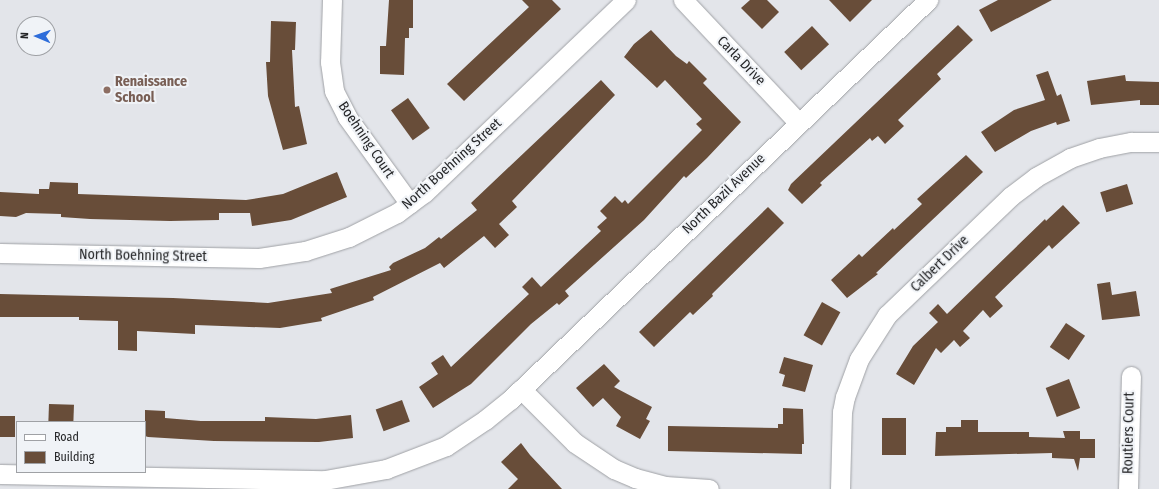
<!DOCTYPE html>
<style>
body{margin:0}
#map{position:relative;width:1159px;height:489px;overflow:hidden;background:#e3e5ea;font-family:"Fira Sans Condensed",sans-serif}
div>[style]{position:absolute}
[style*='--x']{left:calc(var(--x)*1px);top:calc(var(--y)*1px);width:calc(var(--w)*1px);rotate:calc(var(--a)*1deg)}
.building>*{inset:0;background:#684d39;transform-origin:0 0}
.roads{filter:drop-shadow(0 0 1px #9fa1a5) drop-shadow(0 0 1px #9fa1a5)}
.street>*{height:19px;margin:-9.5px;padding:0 9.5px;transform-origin:9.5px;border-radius:9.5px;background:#fff}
.dots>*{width:11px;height:11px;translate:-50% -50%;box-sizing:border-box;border:2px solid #f0f3f7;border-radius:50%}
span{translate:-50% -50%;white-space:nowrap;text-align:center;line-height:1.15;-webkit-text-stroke:4px #f0f3f7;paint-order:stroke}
.street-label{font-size:14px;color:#262729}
.education-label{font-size:14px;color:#785e54;font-weight:700}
.left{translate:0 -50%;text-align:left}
.legend{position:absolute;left:16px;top:421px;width:130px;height:52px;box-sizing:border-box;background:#f0f3f7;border:1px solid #9fa1a5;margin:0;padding:5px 7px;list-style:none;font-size:12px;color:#262729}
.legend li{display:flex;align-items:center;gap:8px;height:20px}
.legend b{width:20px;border:1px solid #9fa1a5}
.north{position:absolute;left:16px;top:16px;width:40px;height:40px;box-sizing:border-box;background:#f0f3f7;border:1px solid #9fa1a5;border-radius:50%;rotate:272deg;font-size:11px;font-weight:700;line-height:16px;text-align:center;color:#262729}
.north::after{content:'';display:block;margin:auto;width:14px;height:18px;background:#2e6dda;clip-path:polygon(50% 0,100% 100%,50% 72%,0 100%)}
</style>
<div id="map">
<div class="building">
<div style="clip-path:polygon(389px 0,413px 0,413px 28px,409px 28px,409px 38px,405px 38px,404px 75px,380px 74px,380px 46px,386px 46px)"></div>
<div style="clip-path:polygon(522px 0,552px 0,561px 9px,464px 101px,447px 84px,529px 7px)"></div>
<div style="clip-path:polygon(750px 0,767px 0,779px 12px,762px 29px,741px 8px)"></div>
<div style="clip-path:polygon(829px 0,872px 0,850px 22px)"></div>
<div style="clip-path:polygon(998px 0,1052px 0,991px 32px,979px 10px)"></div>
<div style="clip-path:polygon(271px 21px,296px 22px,295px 50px,292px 50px,295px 107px,299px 106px,307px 144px,283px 150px,268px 96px,266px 62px,270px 62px)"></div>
<div style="clip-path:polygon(958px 25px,973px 40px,937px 74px,941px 79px,898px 120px,904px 126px,885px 144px,878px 136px,872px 141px,870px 138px,820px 183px,822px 185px,802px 204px,788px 190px,791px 184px)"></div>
<div style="left:812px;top:26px;width:25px;height:38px;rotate:47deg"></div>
<div style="clip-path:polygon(651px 30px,676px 56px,687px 64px,689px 61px,707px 79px,703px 83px,741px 122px,707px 158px,686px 178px,684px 176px,644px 220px,565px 291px,569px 296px,559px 305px,557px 303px,531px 324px,471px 384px,433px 408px,419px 387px,438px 374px,431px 363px,443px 355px,451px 367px,529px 294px,522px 287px,532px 277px,541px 287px,601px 231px,597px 227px,607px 218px,600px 211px,615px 196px,622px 203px,625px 200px,628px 204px,702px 130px,696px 124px,702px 119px,665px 80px,657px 88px,624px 57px,634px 44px)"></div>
<div style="clip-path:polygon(1048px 71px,1057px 96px,1061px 94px,1070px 121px,1057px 125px,1056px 122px,1031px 131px,995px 152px,981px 132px,1014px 110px,1045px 100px,1036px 75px)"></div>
<div style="clip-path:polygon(1125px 75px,1126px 81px,1159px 82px,1159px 105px,1140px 105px,1140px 100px,1091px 105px,1087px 81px)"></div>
<div style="clip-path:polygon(601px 80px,615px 95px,512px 201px,517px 207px,499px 224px,509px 235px,495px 248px,484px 236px,444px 268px,440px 263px,373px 297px,374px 300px,321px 318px,322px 321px,280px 328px,195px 325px,195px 334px,137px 331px,137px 351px,118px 350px,118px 321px,79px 320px,79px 317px,0 317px,0 294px,173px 298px,268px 303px,332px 293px,330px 289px,391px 270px,389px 267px,393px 263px,425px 248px,439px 237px,441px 239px,477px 210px,471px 203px)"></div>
<div style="left:408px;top:98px;width:37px;height:21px;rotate:54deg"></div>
<div style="clip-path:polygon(966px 155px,983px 172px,876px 273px,878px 274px,847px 298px,831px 280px,859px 254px,862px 257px,893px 228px,894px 230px,922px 204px,917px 199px)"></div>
<div style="clip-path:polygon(337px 172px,347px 197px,291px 220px,252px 226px,250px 213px,219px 213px,219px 220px,170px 221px,90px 219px,61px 217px,61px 214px,26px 213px,16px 217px,0 216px,0 192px,39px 194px,39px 189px,49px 189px,50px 182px,78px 183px,78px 194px,246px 200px,283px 194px)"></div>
<div style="left:1127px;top:184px;width:21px;height:28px;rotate:73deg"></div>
<div style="clip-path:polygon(1063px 205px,1080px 223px,1052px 249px,1049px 245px,995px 297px,1003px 306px,990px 318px,983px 310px,963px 331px,970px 338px,960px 347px,954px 340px,941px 353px,936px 348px,914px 385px,896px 374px,913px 346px,938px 322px,929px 313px,938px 304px,947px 314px,1045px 219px,1046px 221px)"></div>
<div style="clip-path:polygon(768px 207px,784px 223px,712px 294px,713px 296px,693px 315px,690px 312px,654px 347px,639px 332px)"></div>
<div style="clip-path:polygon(1110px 282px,1112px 295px,1136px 291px,1140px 316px,1102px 320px,1097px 284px)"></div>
<div style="left:822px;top:302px;width:21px;height:38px;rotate:29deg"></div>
<div style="left:1066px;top:323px;width:23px;height:29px;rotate:34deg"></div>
<div style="clip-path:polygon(784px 357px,813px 365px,805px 392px,782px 386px,785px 375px,779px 373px)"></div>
<div style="clip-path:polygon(604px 364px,620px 381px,614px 387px,652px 407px,646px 419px,650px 421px,640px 439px,616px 426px,621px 417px,603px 398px,593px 407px,576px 388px)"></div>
<div style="left:1069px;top:379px;width:31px;height:25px;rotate:69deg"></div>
<div style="left:402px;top:400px;width:23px;height:28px;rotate:70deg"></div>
<div style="left:49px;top:404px;width:25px;height:18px;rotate:2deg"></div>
<div style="clip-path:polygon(783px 408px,803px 409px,804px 444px,802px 444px,802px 454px,668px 451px,668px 426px,778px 428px,778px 424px,783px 424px)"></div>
<div style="clip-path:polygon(145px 410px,165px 411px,165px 418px,201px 421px,265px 421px,265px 417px,316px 419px,351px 415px,353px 438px,319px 442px,214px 441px,148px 437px,145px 436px)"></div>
<div style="left:0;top:416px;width:15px;height:21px"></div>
<div style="left:882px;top:418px;width:24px;height:37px"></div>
<div style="clip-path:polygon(961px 420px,978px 420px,978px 432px,1029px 432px,1029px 437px,1065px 438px,1063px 431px,1080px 431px,1080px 439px,1095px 439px,1095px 458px,1080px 458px,1078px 471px,1074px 459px,1052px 458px,1052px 453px,935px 456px,936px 432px,946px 432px,946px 427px,961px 427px)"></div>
<div style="clip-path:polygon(521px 443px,530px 455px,562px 489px,508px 489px,518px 479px,501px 462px)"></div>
</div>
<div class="roads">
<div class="street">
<div style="--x:332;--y:0;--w:62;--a:91.8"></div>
<div style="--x:330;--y:62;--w:29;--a:82"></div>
<div style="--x:334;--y:91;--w:29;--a:63"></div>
<div style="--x:347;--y:117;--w:107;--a:54.1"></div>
<div style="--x:683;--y:0;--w:169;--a:46.7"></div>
<div style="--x:0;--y:253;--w:259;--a:1.1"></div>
<div style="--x:259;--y:258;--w:47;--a:-8.7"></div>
<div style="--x:305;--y:251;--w:46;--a:-17.7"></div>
<div style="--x:349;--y:237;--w:54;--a:-26.6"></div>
<div style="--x:397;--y:213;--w:34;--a:-37"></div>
<div style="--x:424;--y:193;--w:279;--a:-43.7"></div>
<div style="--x:521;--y:389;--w:76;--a:45"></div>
<div style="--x:575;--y:443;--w:47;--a:33.7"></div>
<div style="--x:614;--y:469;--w:23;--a:23"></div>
<div style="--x:635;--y:478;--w:31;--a:15"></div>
<div style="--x:665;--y:486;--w:44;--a:3.9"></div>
<div style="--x:0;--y:474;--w:325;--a:1.1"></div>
<div style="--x:325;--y:480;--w:62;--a:-10.2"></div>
<div style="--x:386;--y:469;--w:64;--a:-21"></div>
<div style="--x:446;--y:446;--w:47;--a:-33.7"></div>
<div style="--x:485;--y:420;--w:32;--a:-39"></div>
<div style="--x:510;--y:400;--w:579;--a:-43.74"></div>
<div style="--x:840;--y:489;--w:77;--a:-88.5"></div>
<div style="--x:842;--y:412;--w:15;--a:-79"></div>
<div style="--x:845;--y:397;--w:40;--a:-69.8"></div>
<div style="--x:859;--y:359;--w:52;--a:-57.5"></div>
<div style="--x:887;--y:315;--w:172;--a:-43.8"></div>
<div style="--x:1011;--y:196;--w:31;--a:-37"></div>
<div style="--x:1036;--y:177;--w:39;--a:-29"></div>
<div style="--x:1070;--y:158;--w:31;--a:-19"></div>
<div style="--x:1099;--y:148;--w:33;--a:-11"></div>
<div style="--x:1131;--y:142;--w:28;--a:0"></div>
<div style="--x:1128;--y:489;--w:113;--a:-88.5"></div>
</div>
</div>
<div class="dots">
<div style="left:107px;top:90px;background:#8d6e63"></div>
</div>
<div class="street-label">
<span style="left:741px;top:61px;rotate:46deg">Carla Drive</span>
<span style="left:366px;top:140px;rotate:56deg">Boehning Court</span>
<span style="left:452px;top:164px;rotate:-42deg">North Boehning Street</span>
<span style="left:724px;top:194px;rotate:-44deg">North Bazil Avenue</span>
<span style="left:143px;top:256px;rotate:1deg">North Boehning Street</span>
<span style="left:940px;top:264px;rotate:-44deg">Calbert Drive</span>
<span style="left:1129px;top:433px;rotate:-89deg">Routiers Court</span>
</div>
<div class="education-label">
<span class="left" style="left:115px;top:90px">Renaissance<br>School</span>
</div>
<ul class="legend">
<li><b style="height:5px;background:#fff"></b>Road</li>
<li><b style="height:11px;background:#684d39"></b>Building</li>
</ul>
<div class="north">N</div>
</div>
